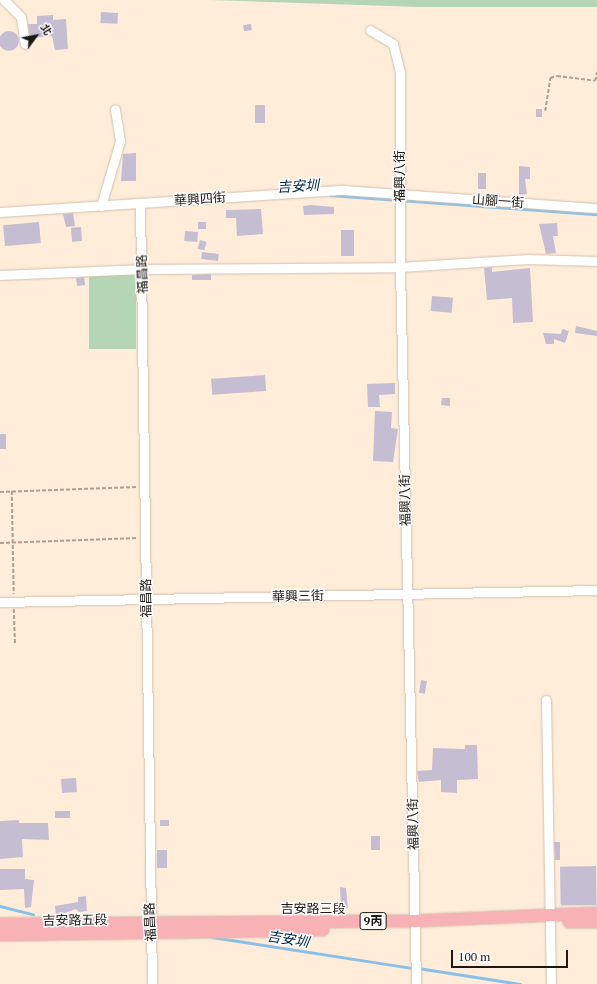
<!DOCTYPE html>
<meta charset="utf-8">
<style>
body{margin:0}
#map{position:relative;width:597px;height:984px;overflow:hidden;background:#ffedda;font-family:"PT Serif","Noto Sans TC",serif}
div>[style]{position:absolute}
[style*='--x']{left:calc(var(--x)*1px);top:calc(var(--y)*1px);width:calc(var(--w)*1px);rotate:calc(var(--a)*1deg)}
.green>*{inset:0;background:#b4d6b4;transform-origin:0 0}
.stream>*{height:2.5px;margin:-1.25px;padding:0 1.25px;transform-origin:1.25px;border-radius:1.25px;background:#8ac0e8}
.building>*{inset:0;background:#c5bdd2;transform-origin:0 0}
.round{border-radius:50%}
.path>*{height:1.5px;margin-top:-0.75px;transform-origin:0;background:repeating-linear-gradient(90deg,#ac9e90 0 4px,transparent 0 6px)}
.roads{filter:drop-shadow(0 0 1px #d2c1af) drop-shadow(0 0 1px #d2c1af)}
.minor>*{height:9px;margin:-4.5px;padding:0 4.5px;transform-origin:4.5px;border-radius:4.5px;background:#fff}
.major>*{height:12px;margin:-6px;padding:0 6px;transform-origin:6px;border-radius:6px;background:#f8b1b5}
span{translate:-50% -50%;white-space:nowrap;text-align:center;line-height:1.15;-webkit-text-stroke:3px #fdfdfd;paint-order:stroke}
.shield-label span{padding:1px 3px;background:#fdfdfd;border:1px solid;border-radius:3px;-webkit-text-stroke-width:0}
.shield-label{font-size:12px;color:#1e1812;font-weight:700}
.street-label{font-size:13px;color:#1e1812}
.water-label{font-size:14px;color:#002c47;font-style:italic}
.north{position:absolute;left:16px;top:16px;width:40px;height:40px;-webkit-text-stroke:3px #fdfdfd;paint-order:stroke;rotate:58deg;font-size:11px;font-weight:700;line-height:16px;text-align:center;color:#1e1812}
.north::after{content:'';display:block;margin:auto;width:14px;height:18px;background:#1e1812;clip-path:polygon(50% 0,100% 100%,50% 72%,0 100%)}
.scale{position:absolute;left:451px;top:950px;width:117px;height:18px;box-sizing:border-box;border:2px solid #1e1812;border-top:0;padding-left:5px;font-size:12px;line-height:14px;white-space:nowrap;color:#1e1812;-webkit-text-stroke:3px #fdfdfd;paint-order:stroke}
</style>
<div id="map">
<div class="green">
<div style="clip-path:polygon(210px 0,597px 0,597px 7px,420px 7px)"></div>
<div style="left:136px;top:272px;width:77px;height:47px;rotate:90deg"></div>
</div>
<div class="stream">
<div style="--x:330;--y:195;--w:268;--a:4.1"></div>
<div style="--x:0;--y:906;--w:34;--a:14"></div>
<div style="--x:212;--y:937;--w:203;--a:8.8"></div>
<div style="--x:418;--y:968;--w:103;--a:8.9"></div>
</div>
<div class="building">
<div style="left:101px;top:12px;width:17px;height:11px;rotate:3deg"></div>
<div style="clip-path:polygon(53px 15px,53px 20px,66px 19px,68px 49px,55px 50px,52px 36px,30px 38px,28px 24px,37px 24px,37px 16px)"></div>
<div style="left:251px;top:24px;width:6px;height:8px;rotate:81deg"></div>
<div class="round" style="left:-1px;top:31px;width:20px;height:20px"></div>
<div style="left:255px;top:105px;width:10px;height:18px"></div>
<div style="left:536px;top:109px;width:6px;height:8px"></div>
<div style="clip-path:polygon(136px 153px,136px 181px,121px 181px,123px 154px)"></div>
<div style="clip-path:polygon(519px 166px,530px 167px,530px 179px,525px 179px,527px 194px,519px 195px)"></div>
<div style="left:478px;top:173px;width:8px;height:16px"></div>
<div style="clip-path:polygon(311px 205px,334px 207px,334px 214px,304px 215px,303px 206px)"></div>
<div style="clip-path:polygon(261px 209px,263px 234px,237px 236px,236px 218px,226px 218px,226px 210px)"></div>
<div style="clip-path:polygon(73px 213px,75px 226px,66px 227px,63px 214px)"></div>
<div style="left:39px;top:222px;width:21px;height:36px;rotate:85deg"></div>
<div style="left:198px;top:222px;width:8px;height:7px"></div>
<div style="clip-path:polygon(557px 223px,558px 236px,553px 236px,556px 253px,546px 254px,539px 224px)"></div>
<div style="left:81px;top:227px;width:14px;height:10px;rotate:86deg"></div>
<div style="left:341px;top:230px;width:13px;height:26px"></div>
<div style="left:185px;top:231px;width:13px;height:10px;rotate:4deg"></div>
<div style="left:200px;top:240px;width:7px;height:9px;rotate:16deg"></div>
<div style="left:202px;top:252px;width:17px;height:7px;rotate:7deg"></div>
<div style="clip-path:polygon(492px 267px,492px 272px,530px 268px,533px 322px,513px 323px,512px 298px,487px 300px,484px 268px)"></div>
<div style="clip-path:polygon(211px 274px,211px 280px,192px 280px,192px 275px)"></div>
<div style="left:84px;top:277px;width:8px;height:8px;rotate:83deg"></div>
<div style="left:432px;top:296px;width:21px;height:15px;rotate:5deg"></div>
<div style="clip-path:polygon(576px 326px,597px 331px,597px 336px,575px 333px)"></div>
<div style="clip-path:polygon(562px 329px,569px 331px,565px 343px,554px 339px,554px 344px,546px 344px,543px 333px,561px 334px)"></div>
<div style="left:265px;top:375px;width:16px;height:54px;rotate:86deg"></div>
<div style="clip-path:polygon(395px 383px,395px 394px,379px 395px,380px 407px,368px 407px,367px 384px)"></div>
<div style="clip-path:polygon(442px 398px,450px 398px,450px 406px,441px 405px)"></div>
<div style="clip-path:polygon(375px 411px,392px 412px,391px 428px,398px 429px,393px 462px,373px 461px)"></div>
<div style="left:0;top:434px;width:6px;height:15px"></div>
<div style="left:421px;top:680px;width:6px;height:13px;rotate:9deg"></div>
<div style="clip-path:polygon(465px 745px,477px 745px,478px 779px,457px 780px,457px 793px,441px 792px,441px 780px,419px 782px,417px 771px,432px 770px,433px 748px,465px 749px)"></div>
<div style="left:76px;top:778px;width:14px;height:15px;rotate:86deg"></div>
<div style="left:70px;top:811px;width:7px;height:15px;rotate:90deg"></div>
<div style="clip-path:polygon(19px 820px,19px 823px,48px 823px,49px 840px,22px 839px,23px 857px,0 859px,0 821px)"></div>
<div style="left:160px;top:820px;width:9px;height:6px"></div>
<div style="left:371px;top:836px;width:9px;height:14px"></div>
<div style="clip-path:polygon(554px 842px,560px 842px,560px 860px,555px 860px)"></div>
<div style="left:157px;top:850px;width:10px;height:18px"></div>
<div style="left:596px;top:866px;width:39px;height:36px;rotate:89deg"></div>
<div style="clip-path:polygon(0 869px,25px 869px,25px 879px,34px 880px,31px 907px,25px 908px,24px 889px,0 890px)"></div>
<div style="clip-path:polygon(340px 887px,346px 888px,348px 908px,341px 909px)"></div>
<div style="clip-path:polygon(86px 896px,87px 911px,79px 912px,76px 909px,56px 916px,55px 906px,78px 902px,78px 897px)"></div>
</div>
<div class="path">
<div style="--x:545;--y:111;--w:33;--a:-81"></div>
<div style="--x:550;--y:78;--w:7;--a:-16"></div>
<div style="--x:557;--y:76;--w:38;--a:7"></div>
<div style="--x:595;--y:81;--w:9;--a:-77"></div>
<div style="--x:12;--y:491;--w:103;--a:88.9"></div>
<div style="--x:0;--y:492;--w:136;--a:-2.1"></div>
<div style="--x:0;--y:543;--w:138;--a:-2.1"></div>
<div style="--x:14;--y:609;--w:35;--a:88"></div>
</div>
<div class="roads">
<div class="minor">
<div style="--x:4;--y:0;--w:24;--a:45"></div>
<div style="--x:21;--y:17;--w:27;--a:82"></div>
<div style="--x:370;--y:30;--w:27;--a:31"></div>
<div style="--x:393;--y:44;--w:30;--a:76"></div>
<div style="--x:400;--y:73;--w:194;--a:90"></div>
<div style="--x:400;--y:267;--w:717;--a:88.72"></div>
<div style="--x:140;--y:203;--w:781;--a:89.12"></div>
<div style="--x:101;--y:206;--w:68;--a:-73.7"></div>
<div style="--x:120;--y:141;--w:32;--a:-99"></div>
<div style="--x:0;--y:212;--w:344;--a:-3.7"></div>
<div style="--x:343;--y:190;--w:255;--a:4.1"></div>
<div style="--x:0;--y:275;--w:143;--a:-2.4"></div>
<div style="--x:143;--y:269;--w:257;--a:-0.4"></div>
<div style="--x:400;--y:267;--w:128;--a:-3.6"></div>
<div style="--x:528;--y:259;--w:69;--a:1.7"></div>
<div style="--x:0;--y:602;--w:597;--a:-1.15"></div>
<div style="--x:546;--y:700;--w:284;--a:89"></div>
</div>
<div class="major">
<div style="--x:569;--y:922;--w:28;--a:0"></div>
<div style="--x:0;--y:924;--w:415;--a:-0.4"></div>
<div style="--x:415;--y:921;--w:182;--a:-2.5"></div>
<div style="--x:0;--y:935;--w:323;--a:-0.9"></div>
</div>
</div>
<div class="shield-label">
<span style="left:373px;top:921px">9丙</span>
</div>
<div class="street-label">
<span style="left:399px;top:176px;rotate:-90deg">福興八街</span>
<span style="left:200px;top:199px;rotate:-4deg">華興四街</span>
<span style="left:498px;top:201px;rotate:4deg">山腳一街</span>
<span style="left:142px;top:274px;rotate:-92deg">福昌路</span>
<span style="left:405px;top:500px;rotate:-91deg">福興八街</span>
<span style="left:298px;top:596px;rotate:-1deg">華興三街</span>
<span style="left:146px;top:598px;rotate:-91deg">福昌路</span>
<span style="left:413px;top:824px;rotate:-91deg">福興八街</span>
<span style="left:313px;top:908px">吉安路三段</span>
<span style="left:75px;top:920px;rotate:-1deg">吉安路五段</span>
<span style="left:150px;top:922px;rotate:-93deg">福昌路</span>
</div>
<div class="water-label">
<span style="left:298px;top:186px;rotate:-3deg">吉安圳</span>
<span style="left:288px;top:939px;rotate:9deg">吉安圳</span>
</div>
<div class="north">北</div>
<div class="scale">100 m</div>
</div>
